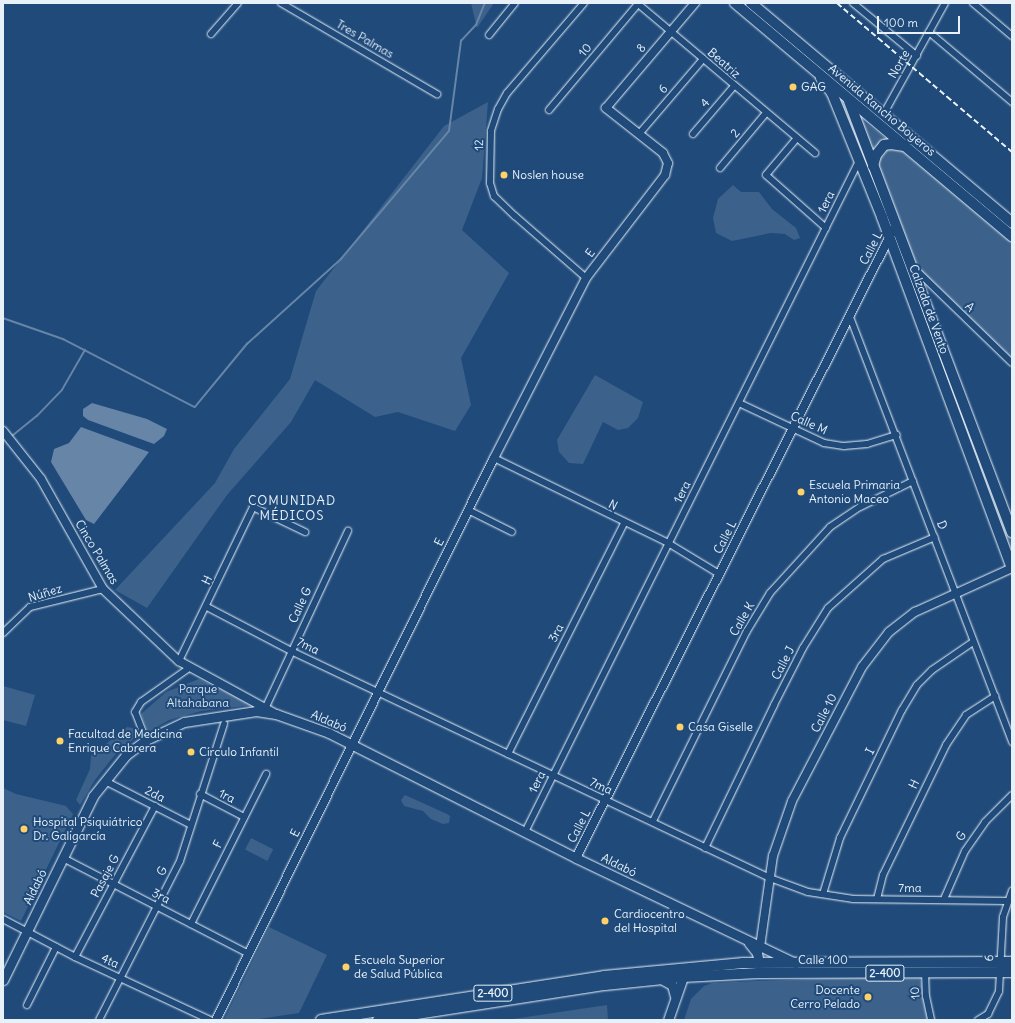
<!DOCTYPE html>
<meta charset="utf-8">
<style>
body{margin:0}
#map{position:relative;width:1015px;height:1023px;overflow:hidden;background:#1f4a7a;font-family:Delius,sans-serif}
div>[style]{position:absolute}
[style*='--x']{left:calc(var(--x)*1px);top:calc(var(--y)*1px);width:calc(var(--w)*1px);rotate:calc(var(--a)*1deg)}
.green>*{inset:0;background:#3c628c;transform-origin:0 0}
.water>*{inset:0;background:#6685a7}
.stream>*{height:1.5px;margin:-0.75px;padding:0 0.75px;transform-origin:0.75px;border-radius:0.75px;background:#6685a7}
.roads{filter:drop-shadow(0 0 1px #e8f1f8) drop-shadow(0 0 1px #e8f1f8)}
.minor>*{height:6px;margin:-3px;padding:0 3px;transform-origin:3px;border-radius:3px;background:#1f4a7a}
.tertiary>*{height:8px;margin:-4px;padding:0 4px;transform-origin:4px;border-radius:4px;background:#1f4a7a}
.secondary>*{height:9px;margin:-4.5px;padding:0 4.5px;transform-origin:4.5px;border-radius:4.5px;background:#1f4a7a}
.primary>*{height:10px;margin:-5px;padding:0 5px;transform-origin:5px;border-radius:5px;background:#1f4a7a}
.trunk>*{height:10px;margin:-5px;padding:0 5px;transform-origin:5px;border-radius:5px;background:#1f4a7a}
.rail>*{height:1.5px;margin-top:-0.75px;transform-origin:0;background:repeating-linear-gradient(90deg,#e8f1f8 0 6px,transparent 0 9px)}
.dots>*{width:11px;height:11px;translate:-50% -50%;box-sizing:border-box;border:2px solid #1f4a7a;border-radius:50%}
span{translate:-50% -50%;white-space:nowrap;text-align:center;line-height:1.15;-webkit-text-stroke:4px #1f4a7a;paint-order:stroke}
.shield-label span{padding:1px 3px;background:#1f4a7a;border:1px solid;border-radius:3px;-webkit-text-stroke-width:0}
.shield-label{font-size:11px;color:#e8f1f8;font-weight:700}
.street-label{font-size:12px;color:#e8f1f8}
.poi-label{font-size:12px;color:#e8f1f8}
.left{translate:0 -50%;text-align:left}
.right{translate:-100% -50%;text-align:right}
.park-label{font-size:12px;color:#d7e3ed}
.neighbourhood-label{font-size:13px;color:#e8f1f8;letter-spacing:1px}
.frame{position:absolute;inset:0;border:4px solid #e8f1f8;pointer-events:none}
.scale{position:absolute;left:877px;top:16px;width:83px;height:18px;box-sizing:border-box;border:2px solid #e8f1f8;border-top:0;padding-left:5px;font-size:12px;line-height:14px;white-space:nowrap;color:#e8f1f8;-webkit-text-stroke:3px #1f4a7a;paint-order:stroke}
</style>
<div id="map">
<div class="green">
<div style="clip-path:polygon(471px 3px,494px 3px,477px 28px)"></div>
<div style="clip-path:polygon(840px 100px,844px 100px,887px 218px)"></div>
<div style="clip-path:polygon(488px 102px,482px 178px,462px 230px,509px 273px,461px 358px,471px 405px,455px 431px,398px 412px,375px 417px,315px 380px,291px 422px,227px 495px,147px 608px,115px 590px,215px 483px,234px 449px,290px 379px,316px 291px,444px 126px)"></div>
<div style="clip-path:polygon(859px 118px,888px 140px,876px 146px,871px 153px)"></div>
<div style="clip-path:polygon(906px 147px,1012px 241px,1012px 363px,913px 267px,875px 157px,880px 149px)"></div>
<div style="clip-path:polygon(733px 185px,741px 192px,759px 192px,772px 209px,796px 228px,800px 238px,794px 240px,785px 234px,771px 233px,732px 241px,716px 233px,713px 218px,718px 199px)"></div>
<div style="clip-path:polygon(896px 248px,902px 252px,990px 480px,1012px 540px,1012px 557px)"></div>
<div style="clip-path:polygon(595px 375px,643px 402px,638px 418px,628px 428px,618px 430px,603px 422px,583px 464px,569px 463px,559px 452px,557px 440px)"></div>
<div style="clip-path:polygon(199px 679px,253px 705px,201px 711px,169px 720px,148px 732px,141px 714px,166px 692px)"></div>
<div style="clip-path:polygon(3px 686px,35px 695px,26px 726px,3px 720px)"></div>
<div style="clip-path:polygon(127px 727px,133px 728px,137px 736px,114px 756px,95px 780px,80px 805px,76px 800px,90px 769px,91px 756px)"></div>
<div style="clip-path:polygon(3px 788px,16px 794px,66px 806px,73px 814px,21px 921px,3px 912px)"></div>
<div style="clip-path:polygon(405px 795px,447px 814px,450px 816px,449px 823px,443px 824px,431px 819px,423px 811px,404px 806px,401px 800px)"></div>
<div style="left:251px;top:838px;width:25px;height:13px;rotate:27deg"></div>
<div style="clip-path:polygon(269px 927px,327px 955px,299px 1013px,252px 1020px,224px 1020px)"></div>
<div style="clip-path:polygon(857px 977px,920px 977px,929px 1020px,684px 1020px,691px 999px,704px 986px,712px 983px)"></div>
<div style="clip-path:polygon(607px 1005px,608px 1020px,506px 1020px)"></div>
</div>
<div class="water">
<div style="clip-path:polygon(92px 403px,147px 419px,167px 429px,164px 436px,154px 444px,88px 420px,83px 416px,83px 409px)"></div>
<div style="clip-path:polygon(81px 427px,149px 452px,94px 524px,86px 520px,51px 462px,54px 449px,69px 443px)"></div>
</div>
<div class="stream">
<div style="--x:3;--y:318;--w:64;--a:19.3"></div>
<div style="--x:63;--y:339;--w:148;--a:27.3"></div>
<div style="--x:195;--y:407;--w:82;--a:-50.5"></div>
<div style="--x:247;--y:344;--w:127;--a:-42.1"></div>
<div style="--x:341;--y:259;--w:167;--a:-49.8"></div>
<div style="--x:449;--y:131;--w:91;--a:-82.4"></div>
<div style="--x:461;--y:41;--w:22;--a:-47"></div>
<div style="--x:476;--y:25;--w:24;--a:-68"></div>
<div style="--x:12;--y:436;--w:32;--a:-39"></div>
<div style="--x:37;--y:416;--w:36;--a:-46"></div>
<div style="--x:62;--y:390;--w:46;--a:-60.1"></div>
</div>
<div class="roads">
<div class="minor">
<div style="--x:281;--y:3;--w:181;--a:30.3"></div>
<div style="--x:584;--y:3;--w:118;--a:130.5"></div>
<div style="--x:507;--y:93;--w:18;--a:119"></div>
<div style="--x:498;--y:109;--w:23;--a:108"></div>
<div style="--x:491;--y:131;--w:52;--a:91.1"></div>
<div style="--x:490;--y:183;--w:14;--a:73"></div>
<div style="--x:494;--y:196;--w:29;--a:44"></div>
<div style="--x:515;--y:216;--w:94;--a:41.1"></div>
<div style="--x:637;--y:3;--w:233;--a:40.1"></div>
<div style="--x:853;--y:3;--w:83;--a:39.6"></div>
<div style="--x:973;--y:3;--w:51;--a:40.2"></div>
<div style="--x:929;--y:32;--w:109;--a:40.1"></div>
<div style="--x:211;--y:34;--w:41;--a:-48.9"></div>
<div style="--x:489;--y:35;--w:41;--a:-50.9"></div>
<div style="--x:549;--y:110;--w:138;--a:-50"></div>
<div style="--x:883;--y:115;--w:128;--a:-61"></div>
<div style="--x:639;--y:134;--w:99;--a:-49.5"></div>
<div style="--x:693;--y:134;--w:63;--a:-49.5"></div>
<div style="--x:797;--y:138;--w:48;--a:130"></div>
<div style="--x:766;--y:175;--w:80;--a:41.5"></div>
<div style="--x:720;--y:168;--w:72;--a:-50.1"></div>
<div style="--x:914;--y:268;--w:136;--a:44.1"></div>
<div style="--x:850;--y:317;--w:455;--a:69.1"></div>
<div style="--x:739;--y:403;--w:94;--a:25.2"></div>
<div style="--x:824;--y:443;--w:20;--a:9"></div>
<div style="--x:844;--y:446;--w:23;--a:-5"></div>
<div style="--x:867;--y:444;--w:31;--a:-17"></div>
<div style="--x:494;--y:458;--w:194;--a:26"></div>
<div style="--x:668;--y:543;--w:60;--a:31.3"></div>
<div style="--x:468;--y:510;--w:49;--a:26.6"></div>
<div style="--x:207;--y:607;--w:95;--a:27.6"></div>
<div style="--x:291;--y:651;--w:530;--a:25.36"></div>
<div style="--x:770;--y:878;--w:40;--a:20.2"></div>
<div style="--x:808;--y:892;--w:46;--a:8.8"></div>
<div style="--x:853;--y:899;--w:154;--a:0.7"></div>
<div style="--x:3;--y:633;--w:37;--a:-44"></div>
<div style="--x:30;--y:607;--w:75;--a:-13.9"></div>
<div style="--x:179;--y:661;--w:171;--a:-64.3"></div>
<div style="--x:253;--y:507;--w:58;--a:25.7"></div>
<div style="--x:264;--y:711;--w:199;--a:-65"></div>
<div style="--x:146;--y:740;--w:30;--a:-111"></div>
<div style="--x:135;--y:712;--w:12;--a:-59"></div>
<div style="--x:141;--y:702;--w:59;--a:-35.3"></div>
<div style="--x:508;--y:754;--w:258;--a:-63.3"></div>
<div style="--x:109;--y:783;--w:92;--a:27.1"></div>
<div style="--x:200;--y:794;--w:50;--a:27.6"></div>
<div style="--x:653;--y:821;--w:212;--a:-63.7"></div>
<div style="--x:747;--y:631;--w:44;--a:-58.8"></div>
<div style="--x:770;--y:593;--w:89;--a:-47.7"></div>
<div style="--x:830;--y:527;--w:36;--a:-34"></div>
<div style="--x:860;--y:507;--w:59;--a:-26.1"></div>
<div style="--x:525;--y:832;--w:750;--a:-63.54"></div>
<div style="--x:705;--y:848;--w:159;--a:-64.2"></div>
<div style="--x:774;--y:705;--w:64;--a:-63"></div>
<div style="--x:803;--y:648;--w:47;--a:-58"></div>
<div style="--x:828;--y:608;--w:74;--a:-41.7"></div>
<div style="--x:883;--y:559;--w:56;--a:-22.9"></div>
<div style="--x:63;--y:858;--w:209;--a:27.3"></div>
<div style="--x:823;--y:894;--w:59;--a:-73.1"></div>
<div style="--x:840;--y:838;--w:142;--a:-64.2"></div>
<div style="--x:902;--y:710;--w:29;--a:-59"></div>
<div style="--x:917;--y:685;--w:21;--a:-45"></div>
<div style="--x:932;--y:670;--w:50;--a:-34.3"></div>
<div style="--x:877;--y:899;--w:25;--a:-76"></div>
<div style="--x:883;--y:875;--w:144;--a:-64.1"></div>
<div style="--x:946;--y:745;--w:36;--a:-56"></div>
<div style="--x:966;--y:715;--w:35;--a:-33"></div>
<div style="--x:944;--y:899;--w:52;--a:-66.4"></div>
<div style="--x:965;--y:851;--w:35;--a:-55"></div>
<div style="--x:985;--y:822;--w:38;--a:-45"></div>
<div style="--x:3;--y:919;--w:81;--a:27.8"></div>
<div style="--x:75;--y:957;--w:149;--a:25"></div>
<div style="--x:191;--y:924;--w:168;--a:-63.4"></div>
<div style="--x:75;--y:957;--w:171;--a:-62.1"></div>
<div style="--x:925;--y:971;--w:25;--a:88"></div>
<div style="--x:926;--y:996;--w:25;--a:78"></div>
<div style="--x:27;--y:1005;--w:65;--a:-63.4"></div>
<div style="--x:99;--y:1020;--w:178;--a:-63"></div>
<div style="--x:180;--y:861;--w:144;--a:-72.2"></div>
<div style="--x:978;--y:1020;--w:12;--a:-31"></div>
<div style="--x:988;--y:1014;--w:25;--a:-64"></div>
<div style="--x:999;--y:991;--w:74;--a:-86.9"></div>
<div style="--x:1003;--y:917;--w:28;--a:-71"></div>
</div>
<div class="tertiary">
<div style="--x:3;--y:431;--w:61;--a:51.6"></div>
<div style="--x:41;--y:479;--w:126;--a:60.6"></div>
<div style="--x:103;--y:589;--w:105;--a:43.5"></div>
<div style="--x:179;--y:661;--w:111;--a:28.7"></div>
<div style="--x:576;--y:858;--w:708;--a:-63.22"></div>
<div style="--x:760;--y:947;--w:92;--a:-81.9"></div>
<div style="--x:773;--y:856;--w:58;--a:-70.9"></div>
<div style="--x:792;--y:801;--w:151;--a:-62.4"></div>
<div style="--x:862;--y:667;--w:44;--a:-52.4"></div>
<div style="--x:889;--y:632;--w:33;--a:-38"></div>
<div style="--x:915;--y:612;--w:107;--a:-24.4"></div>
<div style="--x:216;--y:1020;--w:627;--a:-63.68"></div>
<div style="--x:494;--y:458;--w:202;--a:-62.9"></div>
<div style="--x:586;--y:278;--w:130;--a:-52.5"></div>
<div style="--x:665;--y:175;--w:12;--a:-76"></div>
<div style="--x:668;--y:163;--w:11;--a:-117"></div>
<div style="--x:663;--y:153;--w:73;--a:-141.7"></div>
<div style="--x:606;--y:108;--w:138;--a:-49.7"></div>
</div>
<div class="secondary">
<div style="--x:749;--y:943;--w:13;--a:51"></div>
<div style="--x:757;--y:953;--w:10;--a:79"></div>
<div style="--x:3;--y:980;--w:205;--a:-63.9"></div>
<div style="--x:93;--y:796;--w:53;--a:-51.2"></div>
<div style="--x:126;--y:755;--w:25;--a:-37"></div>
<div style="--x:146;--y:740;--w:42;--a:-25.3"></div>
<div style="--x:184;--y:722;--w:73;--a:-8.7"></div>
<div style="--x:256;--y:711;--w:20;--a:9"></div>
<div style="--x:276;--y:714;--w:56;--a:19.7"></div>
<div style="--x:329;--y:733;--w:277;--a:26.8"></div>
<div style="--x:576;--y:858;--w:243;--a:25.6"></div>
<div style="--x:663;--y:980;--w:10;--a:29"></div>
<div style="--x:672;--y:985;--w:11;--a:75"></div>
<div style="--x:668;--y:1020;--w:46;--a:-70.8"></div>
</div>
<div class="primary">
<div style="--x:821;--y:78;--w:19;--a:54"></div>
<div style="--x:832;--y:93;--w:134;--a:68"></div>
<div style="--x:882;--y:217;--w:374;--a:69.7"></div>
<div style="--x:849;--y:101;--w:461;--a:69.3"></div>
</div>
<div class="trunk">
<div style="--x:735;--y:3;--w:362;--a:40.1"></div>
<div style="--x:751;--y:3;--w:341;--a:40.1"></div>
<div style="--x:873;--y:166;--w:11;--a:-75"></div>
<div style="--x:876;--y:155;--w:13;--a:-51"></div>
<div style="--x:884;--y:145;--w:7;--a:-8"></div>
<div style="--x:891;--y:144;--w:12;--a:9"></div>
<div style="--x:321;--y:1020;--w:286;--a:-8.8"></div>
<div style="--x:604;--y:976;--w:140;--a:-5.3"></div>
<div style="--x:743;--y:963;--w:269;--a:-0.2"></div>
<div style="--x:378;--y:1020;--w:230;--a:-8.8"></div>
<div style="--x:605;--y:985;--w:78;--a:-5.9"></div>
<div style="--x:683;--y:977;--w:75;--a:-3.1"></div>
<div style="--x:758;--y:973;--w:254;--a:-0.2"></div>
</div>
</div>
<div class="rail">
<div style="--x:837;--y:3;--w:230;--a:40.4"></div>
</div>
<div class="dots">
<div style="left:793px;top:87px;background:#ffd166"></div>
<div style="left:504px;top:175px;background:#ffd166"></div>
<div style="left:801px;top:492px;background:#ffd166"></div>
<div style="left:680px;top:727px;background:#ffd166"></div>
<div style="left:60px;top:741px;background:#ffd166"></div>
<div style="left:191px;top:752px;background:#ffd166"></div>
<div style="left:24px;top:829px;background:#ffd166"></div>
<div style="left:605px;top:921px;background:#ffd166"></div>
<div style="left:346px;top:967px;background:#ffd166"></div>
<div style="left:868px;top:997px;background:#ffd166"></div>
</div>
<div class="shield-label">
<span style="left:885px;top:973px">2-400</span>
<span style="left:493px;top:993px">2-400</span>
</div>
<div class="street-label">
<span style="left:365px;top:39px;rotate:30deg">Tres Palmas</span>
<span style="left:641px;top:48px;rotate:-50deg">8</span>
<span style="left:585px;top:50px;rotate:-50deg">10</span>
<span style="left:724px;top:63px;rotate:41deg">Beatriz</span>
<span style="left:899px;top:64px;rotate:-60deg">Norte</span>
<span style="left:663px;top:89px;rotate:-49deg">6</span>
<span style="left:705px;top:103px;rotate:-49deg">4</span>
<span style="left:882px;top:110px;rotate:40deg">Avenida Rancho Boyeros</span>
<span style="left:735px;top:133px;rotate:-49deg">2</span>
<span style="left:479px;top:145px;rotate:-89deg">12</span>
<span style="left:826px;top:202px;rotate:-64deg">1era</span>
<span style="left:871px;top:248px;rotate:-63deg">Calle L</span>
<span style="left:590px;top:253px;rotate:-53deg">E</span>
<span style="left:970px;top:307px;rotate:44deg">A</span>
<span style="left:929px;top:309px;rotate:70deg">Calzada de Vento</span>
<span style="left:809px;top:423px;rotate:24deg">Calle M</span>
<span style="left:682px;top:492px;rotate:-63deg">1era</span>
<span style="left:613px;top:505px;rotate:27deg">N</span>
<span style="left:942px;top:525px;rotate:69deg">D</span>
<span style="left:725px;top:537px;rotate:-63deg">Calle L</span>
<span style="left:439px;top:542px;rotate:-64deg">E</span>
<span style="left:97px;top:552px;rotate:59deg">Cinco Palmas</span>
<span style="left:207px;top:580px;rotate:-65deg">H</span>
<span style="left:45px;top:593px;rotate:-17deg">Núñez</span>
<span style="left:300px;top:605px;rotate:-65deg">Calle G</span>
<span style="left:742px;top:619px;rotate:-60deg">Calle K</span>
<span style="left:556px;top:633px;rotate:-63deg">3ra</span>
<span style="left:308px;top:646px;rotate:25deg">7ma</span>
<span style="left:783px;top:663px;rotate:-63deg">Calle J</span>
<span style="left:824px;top:713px;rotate:-63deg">Calle 10</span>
<span style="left:329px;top:721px;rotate:23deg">Aldabó</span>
<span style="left:870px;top:751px;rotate:-64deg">I</span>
<span style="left:537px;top:782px;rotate:-64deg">1era</span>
<span style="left:914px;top:784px;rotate:-64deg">H</span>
<span style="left:601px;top:786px;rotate:24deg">7ma</span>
<span style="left:155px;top:794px;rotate:27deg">2da</span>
<span style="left:227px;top:796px;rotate:27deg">1ra</span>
<span style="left:579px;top:826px;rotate:-63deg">Calle L</span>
<span style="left:295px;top:833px;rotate:-64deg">E</span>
<span style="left:961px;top:836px;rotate:-56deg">G</span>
<span style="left:218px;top:844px;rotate:-63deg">F</span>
<span style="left:619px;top:865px;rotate:26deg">Aldabó</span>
<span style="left:162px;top:871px;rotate:-62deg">G</span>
<span style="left:105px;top:876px;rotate:-62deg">Pasaje G</span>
<span style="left:35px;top:887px;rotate:-64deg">Aldabó</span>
<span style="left:910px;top:888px">7ma</span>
<span style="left:161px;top:896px;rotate:27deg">3ra</span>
<span style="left:989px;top:958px;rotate:-89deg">6</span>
<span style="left:823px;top:960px">Calle 100</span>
<span style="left:110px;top:961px;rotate:24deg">4ta</span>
<span style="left:915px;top:993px;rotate:-95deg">10</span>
</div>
<div class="poi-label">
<span class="left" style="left:801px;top:87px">GAG</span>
<span class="left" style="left:512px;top:175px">Noslen house</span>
<span class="left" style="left:809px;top:492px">Escuela Primaria<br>Antonio Maceo</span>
<span class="left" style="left:688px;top:727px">Casa Giselle</span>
<span class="left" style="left:68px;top:741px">Facultad de Medicina<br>Enrique Cabrera</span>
<span class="left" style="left:199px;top:752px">Círculo Infantil</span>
<span class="left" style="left:33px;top:829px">Hospital Psiquiátrico<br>Dr. Galigarcía</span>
<span class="left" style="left:614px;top:921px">Cardiocentro<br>del Hospital</span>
<span class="left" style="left:354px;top:967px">Escuela Superior<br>de Salud Pública</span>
<span class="right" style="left:860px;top:997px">Docente<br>Cerro Pelado</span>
</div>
<div class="park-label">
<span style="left:198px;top:696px">Parque<br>Altahabana</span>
</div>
<div class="neighbourhood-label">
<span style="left:292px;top:509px">COMUNIDAD<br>MÉDICOS</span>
</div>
<div class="frame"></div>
<div class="scale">100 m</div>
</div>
